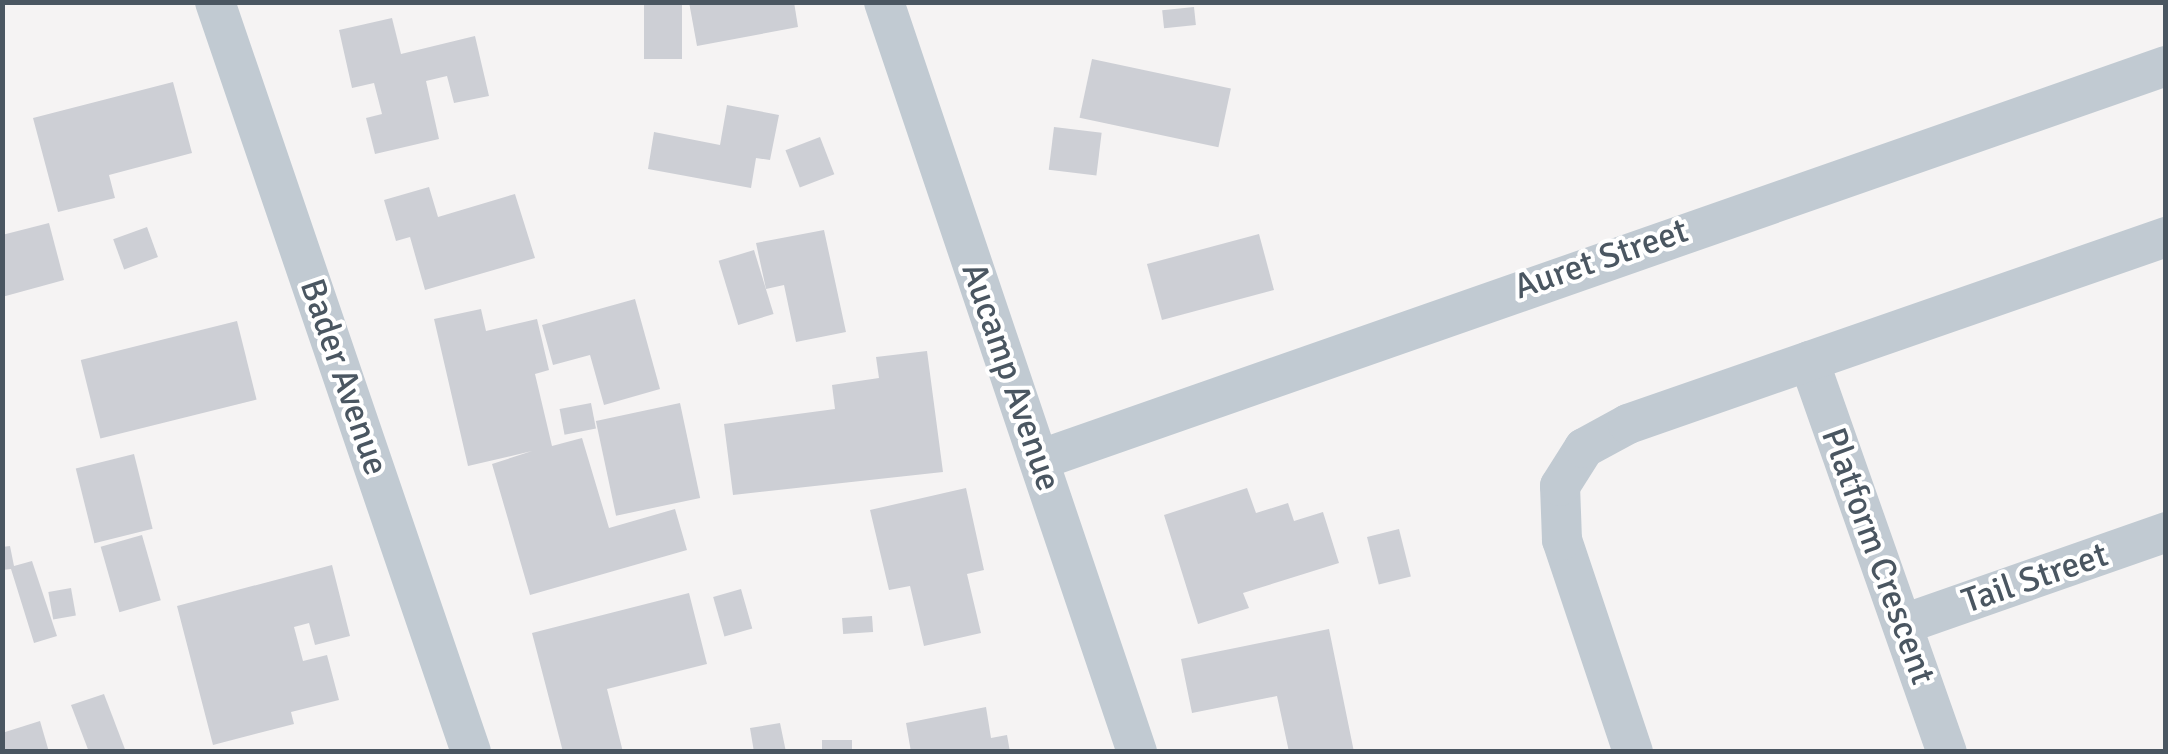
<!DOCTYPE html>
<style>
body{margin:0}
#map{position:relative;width:2168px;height:754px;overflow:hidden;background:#f5f3f3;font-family:Signika,sans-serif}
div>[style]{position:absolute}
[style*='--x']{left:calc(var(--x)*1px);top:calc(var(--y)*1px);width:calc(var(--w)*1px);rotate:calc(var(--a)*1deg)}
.building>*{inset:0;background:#cdcfd5;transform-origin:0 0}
.minor>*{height:40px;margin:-20px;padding:0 20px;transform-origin:20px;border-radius:20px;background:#c1cad2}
span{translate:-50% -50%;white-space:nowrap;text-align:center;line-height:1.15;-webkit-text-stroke:8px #fff;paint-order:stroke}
.street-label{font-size:35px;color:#4a5661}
.frame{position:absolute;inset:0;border:5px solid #4a5661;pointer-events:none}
</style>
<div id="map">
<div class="building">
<div style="left:644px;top:2px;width:38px;height:57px"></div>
<div style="clip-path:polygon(689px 2px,794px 2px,798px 27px,697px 46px)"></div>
<div style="left:1194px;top:7px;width:18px;height:32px;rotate:84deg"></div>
<div style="clip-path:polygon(392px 18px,401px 54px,475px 36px,489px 96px,454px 103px,447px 76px,426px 81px,439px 139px,375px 154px,366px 118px,382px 114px,374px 83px,352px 88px,339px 30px)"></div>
<div style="left:1092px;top:59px;width:142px;height:60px;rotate:12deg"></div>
<div style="clip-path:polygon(173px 82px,192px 153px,109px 175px,115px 198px,58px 212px,33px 118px)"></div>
<div style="clip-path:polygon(727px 105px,779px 115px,770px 160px,756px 158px,751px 188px,648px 169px,654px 132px,720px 145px)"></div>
<div style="left:1054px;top:127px;width:48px;height:43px;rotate:7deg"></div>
<div style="left:820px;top:137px;width:40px;height:37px;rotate:69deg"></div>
<div style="clip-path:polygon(429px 187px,438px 217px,515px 194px,535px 258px,425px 290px,410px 237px,396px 241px,384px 200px)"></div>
<div style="clip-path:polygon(49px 223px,64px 280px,2px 297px,2px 235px)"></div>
<div style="left:147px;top:227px;width:32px;height:36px;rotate:70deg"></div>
<div style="clip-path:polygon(824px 230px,846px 332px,796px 342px,784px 285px,766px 289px,756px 243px)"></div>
<div style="left:1259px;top:234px;width:58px;height:116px;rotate:75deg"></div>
<div style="left:754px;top:250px;width:67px;height:37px;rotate:73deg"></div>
<div style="clip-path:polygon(635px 299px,660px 389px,604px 405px,590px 355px,553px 365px,542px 325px)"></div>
<div style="clip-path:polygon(481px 309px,486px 331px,537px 319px,549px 370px,535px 374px,552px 446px,582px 438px,609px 528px,675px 509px,687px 550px,530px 595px,492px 464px,532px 451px,468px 466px,434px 319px)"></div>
<div style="left:237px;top:321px;width:81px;height:161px;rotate:76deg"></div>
<div style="clip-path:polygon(927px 351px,943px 472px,733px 495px,724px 424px,835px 409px,832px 385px,879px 378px,876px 357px)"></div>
<div style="left:591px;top:403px;width:26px;height:32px;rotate:79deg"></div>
<div style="left:680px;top:403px;width:97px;height:86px;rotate:78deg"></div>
<div style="left:134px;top:454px;width:77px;height:60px;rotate:76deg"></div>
<div style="clip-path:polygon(966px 488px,984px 570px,967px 574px,981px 633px,924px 646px,910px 586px,889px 590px,870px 510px)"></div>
<div style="clip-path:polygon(1247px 488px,1256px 513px,1288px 503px,1294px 521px,1323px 512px,1339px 563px,1243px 593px,1249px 608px,1198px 624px,1164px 515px)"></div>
<div style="left:1399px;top:529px;width:49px;height:33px;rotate:76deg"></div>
<div style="left:142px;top:535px;width:68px;height:43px;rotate:74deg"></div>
<div style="clip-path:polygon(10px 546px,14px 566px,32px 561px,57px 636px,34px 643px,11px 569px,2px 570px,2px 547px)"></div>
<div style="clip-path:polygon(332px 565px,350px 636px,315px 645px,309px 623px,294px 627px,303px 661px,327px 655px,339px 700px,291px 712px,294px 724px,213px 745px,177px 606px)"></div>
<div style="left:71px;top:588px;width:28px;height:23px;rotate:80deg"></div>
<div style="left:741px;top:589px;width:41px;height:29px;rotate:74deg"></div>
<div style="clip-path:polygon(689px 593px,707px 664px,607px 689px,623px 752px,563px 752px,532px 633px)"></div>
<div style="left:872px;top:616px;width:16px;height:30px;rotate:86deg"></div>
<div style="clip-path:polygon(1329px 629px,1354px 752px,1289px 752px,1277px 696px,1192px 713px,1181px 659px)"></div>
<div style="clip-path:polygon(104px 694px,126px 752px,89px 752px,71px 705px)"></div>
<div style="clip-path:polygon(986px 707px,991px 738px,1007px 735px,1010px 752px,911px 752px,906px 723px)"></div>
<div style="clip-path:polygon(40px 721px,49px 752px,2px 752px,2px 733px)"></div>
<div style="clip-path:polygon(780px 723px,786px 752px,754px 752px,750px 728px)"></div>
<div style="left:852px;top:740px;width:12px;height:30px;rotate:90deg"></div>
</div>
<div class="minor">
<div style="--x:215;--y:2;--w:792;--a:71.15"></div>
<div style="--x:884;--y:2;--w:792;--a:71.36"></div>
<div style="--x:1809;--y:361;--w:415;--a:70.6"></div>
<div style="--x:1039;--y:460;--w:1194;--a:-19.27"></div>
<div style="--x:1904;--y:624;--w:278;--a:-19.3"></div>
<div style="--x:1633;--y:752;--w:224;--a:-108.5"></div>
<div style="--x:1562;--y:540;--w:54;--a:-92.1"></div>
<div style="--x:1560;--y:486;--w:45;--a:-57.7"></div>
<div style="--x:1584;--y:448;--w:50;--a:-28.6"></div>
<div style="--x:1628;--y:424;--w:570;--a:-19.17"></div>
</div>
<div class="street-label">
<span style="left:1601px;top:259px;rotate:-19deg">Auret Street</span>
<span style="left:344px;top:377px;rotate:71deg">Bader Avenue</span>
<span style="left:1011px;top:377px;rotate:71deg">Aucamp Avenue</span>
<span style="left:1878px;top:556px;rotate:70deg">Platform Crescent</span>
<span style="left:2035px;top:578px;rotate:-19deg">Tail Street</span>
</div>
<div class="frame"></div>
</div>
